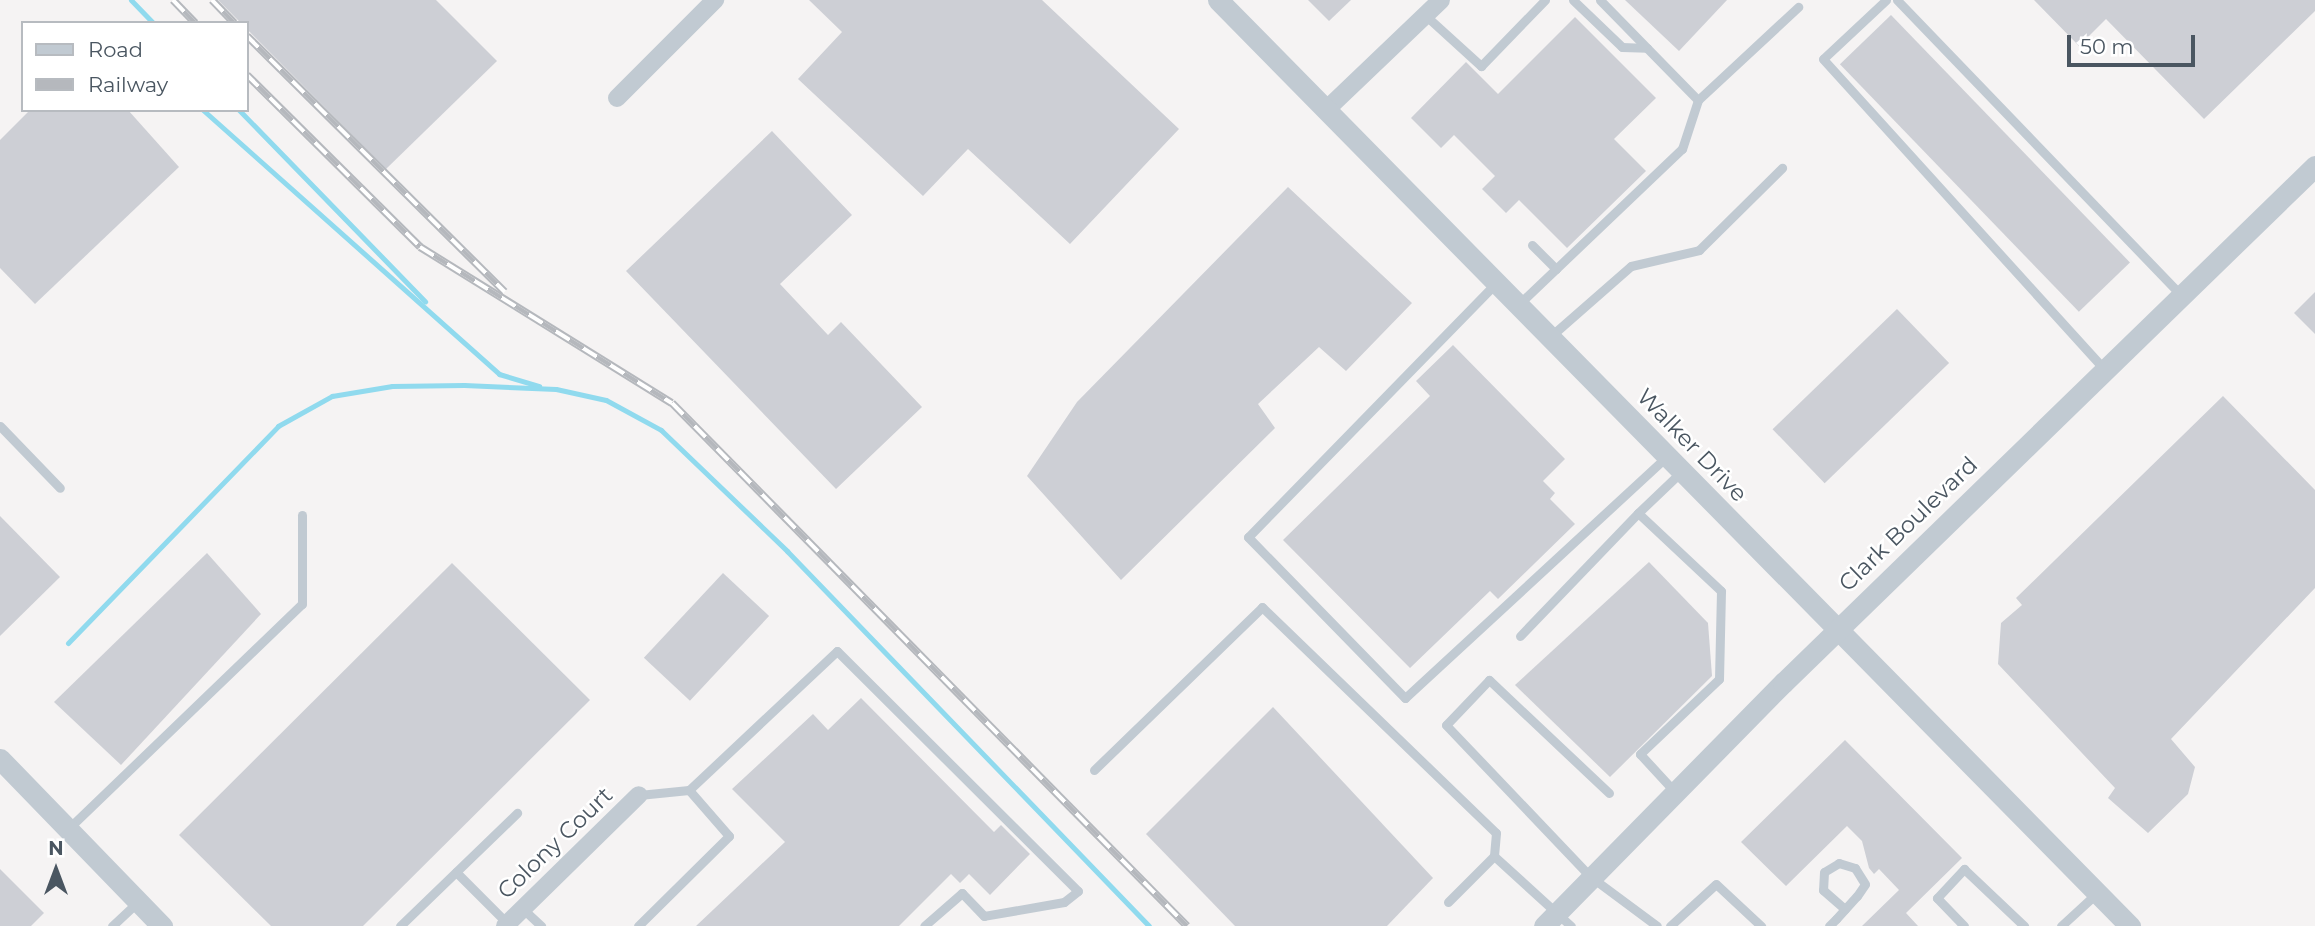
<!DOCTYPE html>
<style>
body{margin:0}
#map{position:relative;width:2315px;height:926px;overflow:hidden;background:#f5f3f3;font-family:Montserrat,sans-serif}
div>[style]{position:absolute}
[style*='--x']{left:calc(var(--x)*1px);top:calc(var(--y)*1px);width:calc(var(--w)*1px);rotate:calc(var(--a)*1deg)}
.stream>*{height:5px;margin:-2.5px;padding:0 2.5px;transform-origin:2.5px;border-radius:2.5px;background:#90daee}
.building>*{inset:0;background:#cdcfd5;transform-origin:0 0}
.service>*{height:9px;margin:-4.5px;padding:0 4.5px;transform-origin:4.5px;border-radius:4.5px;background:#c1cad2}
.minor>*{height:18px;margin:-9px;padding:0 9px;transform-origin:9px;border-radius:9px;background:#c1cad2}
.tertiary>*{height:21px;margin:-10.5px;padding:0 10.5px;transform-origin:10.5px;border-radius:10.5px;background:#c1cad2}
.rail>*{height:8px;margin-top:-4px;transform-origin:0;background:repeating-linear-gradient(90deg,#fff 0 16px,#b5b8bd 0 32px);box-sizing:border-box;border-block:2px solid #b5b8bd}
span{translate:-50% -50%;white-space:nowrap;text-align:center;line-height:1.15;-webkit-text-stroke:5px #fff;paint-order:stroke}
.street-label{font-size:23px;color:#4a5661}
.legend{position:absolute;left:21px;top:21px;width:228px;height:91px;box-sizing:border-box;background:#fff;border:2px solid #b7bbc0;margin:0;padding:9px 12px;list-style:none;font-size:21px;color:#4a5661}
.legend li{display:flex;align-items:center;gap:14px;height:35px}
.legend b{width:35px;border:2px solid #b7bbc0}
.north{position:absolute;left:21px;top:835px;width:70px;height:70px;-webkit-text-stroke:5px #fff;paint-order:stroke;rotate:0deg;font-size:19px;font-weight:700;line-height:28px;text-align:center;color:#4a5661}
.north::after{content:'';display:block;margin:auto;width:24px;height:32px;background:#4a5661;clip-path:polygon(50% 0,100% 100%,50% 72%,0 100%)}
.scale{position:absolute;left:2067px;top:35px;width:128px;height:32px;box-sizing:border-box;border:4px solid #4a5661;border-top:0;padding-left:9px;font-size:21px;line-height:24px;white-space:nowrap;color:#4a5661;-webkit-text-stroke:5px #fff;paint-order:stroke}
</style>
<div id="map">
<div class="stream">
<div style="--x:131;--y:0;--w:32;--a:46"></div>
<div style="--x:203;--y:110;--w:397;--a:41.7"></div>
<div style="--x:499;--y:374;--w:42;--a:16.7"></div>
<div style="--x:239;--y:110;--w:267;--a:45.8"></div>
<div style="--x:68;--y:643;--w:302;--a:-45.9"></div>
<div style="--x:278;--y:426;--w:62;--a:-29.1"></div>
<div style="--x:332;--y:396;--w:61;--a:-9.5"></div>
<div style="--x:392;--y:386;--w:72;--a:-0.8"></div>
<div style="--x:464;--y:385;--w:92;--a:2.5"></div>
<div style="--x:556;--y:389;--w:51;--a:12.4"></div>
<div style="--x:606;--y:400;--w:63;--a:28.6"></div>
<div style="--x:661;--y:430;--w:175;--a:43.8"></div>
<div style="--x:787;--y:551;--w:521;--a:46.01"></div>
</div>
<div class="building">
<div style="clip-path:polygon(218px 0,436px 0,497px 61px,386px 169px)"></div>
<div style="clip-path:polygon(809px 0,1042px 0,1179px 129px,1070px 244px,968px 149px,923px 196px,798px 79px,842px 32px)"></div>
<div style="clip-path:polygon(1308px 0,1351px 0,1329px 21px)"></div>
<div style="clip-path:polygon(1625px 0,1727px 0,1679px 51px)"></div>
<div style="clip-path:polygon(2034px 0,2315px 0,2315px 11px,2204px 119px,2106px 19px,2079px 46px)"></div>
<div style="left:1891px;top:15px;width:344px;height:71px;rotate:46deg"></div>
<div style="clip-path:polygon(1575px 17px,1656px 98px,1614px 139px,1646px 171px,1567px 248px,1519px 200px,1506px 213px,1482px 189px,1495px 176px,1454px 135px,1441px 148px,1411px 118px,1466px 62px,1498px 94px)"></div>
<div style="clip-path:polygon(30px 110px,128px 110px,179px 167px,35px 304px,0 268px,0 140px)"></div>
<div style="clip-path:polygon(772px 131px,852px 215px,780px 284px,828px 335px,841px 322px,922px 407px,836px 489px,626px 271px)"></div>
<div style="clip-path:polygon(1288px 187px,1412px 303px,1346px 371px,1319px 347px,1258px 404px,1275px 428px,1121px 580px,1027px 476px,1077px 402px)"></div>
<div style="clip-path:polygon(2315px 292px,2315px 334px,2294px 313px)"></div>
<div style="left:1897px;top:309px;width:75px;height:173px;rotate:46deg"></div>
<div style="clip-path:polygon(1453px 345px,1565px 459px,1543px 481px,1555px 493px,1550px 499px,1575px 524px,1498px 599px,1490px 591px,1410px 668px,1283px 540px,1430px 396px,1416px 381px)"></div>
<div style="clip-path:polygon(2223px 396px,2315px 490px,2315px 588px,2171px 739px,2195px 767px,2188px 794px,2148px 833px,2108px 798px,2115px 788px,1998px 664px,2001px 623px,2022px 605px,2016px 598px)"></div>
<div style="clip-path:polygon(0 516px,60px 577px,0 636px)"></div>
<div style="clip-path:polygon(207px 553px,261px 614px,121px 765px,54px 702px)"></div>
<div style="clip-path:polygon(1649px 562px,1708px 623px,1712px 676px,1610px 777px,1515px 685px)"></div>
<div style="clip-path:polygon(452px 563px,590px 700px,363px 926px,271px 926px,179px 835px)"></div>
<div style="left:723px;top:573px;width:63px;height:116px;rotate:43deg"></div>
<div style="clip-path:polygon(861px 698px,994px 832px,1001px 825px,1030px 854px,990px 895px,969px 874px,960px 883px,951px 874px,899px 926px,696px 926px,785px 842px,732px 789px,813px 714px,828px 730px)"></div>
<div style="clip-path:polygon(1273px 707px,1433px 878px,1387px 926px,1235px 926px,1146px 834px)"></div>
<div style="clip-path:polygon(1845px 740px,1962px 858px,1906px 913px,1918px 926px,1862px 926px,1899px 890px,1879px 869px,1874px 874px,1869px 868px,1862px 841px,1847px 826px,1786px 886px,1741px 842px)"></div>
<div style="clip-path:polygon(0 869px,44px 913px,31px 926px,0 926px)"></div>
</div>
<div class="service">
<div style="--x:1573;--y:0;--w:68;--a:43.8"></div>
<div style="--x:1622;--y:47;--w:25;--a:2"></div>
<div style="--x:1600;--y:0;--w:140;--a:45.6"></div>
<div style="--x:1698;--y:100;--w:137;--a:-42.9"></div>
<div style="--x:1886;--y:0;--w:86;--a:136.9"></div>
<div style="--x:1823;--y:59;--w:420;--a:47.8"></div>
<div style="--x:1897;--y:0;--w:411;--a:46.1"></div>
<div style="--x:1425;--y:15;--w:76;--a:42.3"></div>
<div style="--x:1481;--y:66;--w:92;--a:-45.9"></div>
<div style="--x:1532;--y:245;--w:34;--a:45"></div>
<div style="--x:1496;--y:283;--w:355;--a:134.3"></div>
<div style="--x:1248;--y:537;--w:225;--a:45.7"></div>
<div style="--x:1405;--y:698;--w:355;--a:-42.7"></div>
<div style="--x:1519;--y:304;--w:225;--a:-43.6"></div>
<div style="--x:1682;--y:149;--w:52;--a:-71.9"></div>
<div style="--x:1551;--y:336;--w:106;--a:-41.2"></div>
<div style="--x:1631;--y:266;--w:70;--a:-13.2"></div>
<div style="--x:1699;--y:250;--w:117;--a:-44.7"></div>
<div style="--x:0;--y:426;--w:86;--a:45.9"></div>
<div style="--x:1638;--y:513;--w:59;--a:-43.6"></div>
<div style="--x:1520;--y:636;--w:170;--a:-46.2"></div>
<div style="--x:1638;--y:513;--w:114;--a:43.2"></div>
<div style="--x:1721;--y:591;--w:88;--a:91.3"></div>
<div style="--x:1719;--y:679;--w:109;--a:136.5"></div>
<div style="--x:1640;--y:754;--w:52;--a:47.4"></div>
<div style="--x:1094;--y:770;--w:234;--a:-44.1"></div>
<div style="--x:1262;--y:607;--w:325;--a:44"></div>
<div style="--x:1496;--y:833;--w:23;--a:95"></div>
<div style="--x:1609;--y:793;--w:165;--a:-136.7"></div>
<div style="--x:1489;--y:680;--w:62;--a:133.7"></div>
<div style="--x:1446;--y:725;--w:210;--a:46.4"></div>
<div style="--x:1591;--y:877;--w:82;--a:36.6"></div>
<div style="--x:639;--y:795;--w:50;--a:-5.7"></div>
<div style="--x:689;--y:790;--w:203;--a:-43.2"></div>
<div style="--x:837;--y:651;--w:340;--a:44.9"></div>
<div style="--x:1078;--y:891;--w:18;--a:142"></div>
<div style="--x:1064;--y:902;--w:81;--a:170.1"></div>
<div style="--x:984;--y:916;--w:32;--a:-134"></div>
<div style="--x:962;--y:893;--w:50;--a:139"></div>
<div style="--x:69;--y:828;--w:323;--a:-43.9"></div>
<div style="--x:302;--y:604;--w:89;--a:-90"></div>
<div style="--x:456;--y:872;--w:74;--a:45"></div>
<div style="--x:1448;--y:902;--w:65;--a:-45"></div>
<div style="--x:1494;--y:856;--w:104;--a:42.3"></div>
<div style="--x:523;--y:909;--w:25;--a:43"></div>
<div style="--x:112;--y:926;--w:34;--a:-43"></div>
<div style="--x:400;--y:926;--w:163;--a:-44"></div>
<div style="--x:638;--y:926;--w:128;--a:-44.7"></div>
<div style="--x:729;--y:836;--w:61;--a:-131"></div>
<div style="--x:1670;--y:926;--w:62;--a:-42.4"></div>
<div style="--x:1716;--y:884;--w:62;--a:43"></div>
<div style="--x:1829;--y:926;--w:10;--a:-45"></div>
<div style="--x:1836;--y:919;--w:31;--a:-48"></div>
<div style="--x:1857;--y:896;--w:14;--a:-56"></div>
<div style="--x:1865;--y:884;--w:19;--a:-122"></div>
<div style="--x:1855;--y:868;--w:17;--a:-163"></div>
<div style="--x:1839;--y:863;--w:17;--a:149"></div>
<div style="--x:1824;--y:872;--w:18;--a:93"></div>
<div style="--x:1823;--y:890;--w:29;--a:41"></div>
<div style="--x:1964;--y:926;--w:39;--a:-134"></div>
<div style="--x:1937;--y:898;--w:40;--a:-47"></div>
<div style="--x:1964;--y:869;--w:83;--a:43.5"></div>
<div style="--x:2061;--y:926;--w:49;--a:-42.5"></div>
</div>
<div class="minor">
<div style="--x:617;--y:98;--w:139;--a:-45"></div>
<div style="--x:1326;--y:110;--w:159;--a:-43.7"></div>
<div style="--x:505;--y:926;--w:187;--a:-44.4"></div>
</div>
<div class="tertiary">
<div style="--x:1218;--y:0;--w:1300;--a:45.44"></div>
<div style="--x:0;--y:759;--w:233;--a:45.9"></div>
<div style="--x:1544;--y:926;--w:341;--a:-45.5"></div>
<div style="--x:1783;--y:683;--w:742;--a:-44.18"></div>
</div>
<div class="rail">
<div style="--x:173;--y:0;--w:32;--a:46"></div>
<div style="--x:212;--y:0;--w:32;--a:46"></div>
<div style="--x:247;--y:36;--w:363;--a:44.8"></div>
<div style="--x:247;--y:75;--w:244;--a:44.8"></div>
<div style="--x:420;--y:247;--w:296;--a:31.8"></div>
<div style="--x:672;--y:403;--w:734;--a:45.44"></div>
</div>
<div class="street-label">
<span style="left:1692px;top:445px;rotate:46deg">Walker Drive</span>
<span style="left:1908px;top:524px;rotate:-44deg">Clark Boulevard</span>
<span style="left:555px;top:843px;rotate:-44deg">Colony Court</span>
</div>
<ul class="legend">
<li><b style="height:9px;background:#c1cad2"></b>Road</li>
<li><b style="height:9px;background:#b5b8bd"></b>Railway</li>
</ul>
<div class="north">N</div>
<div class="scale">50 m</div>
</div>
